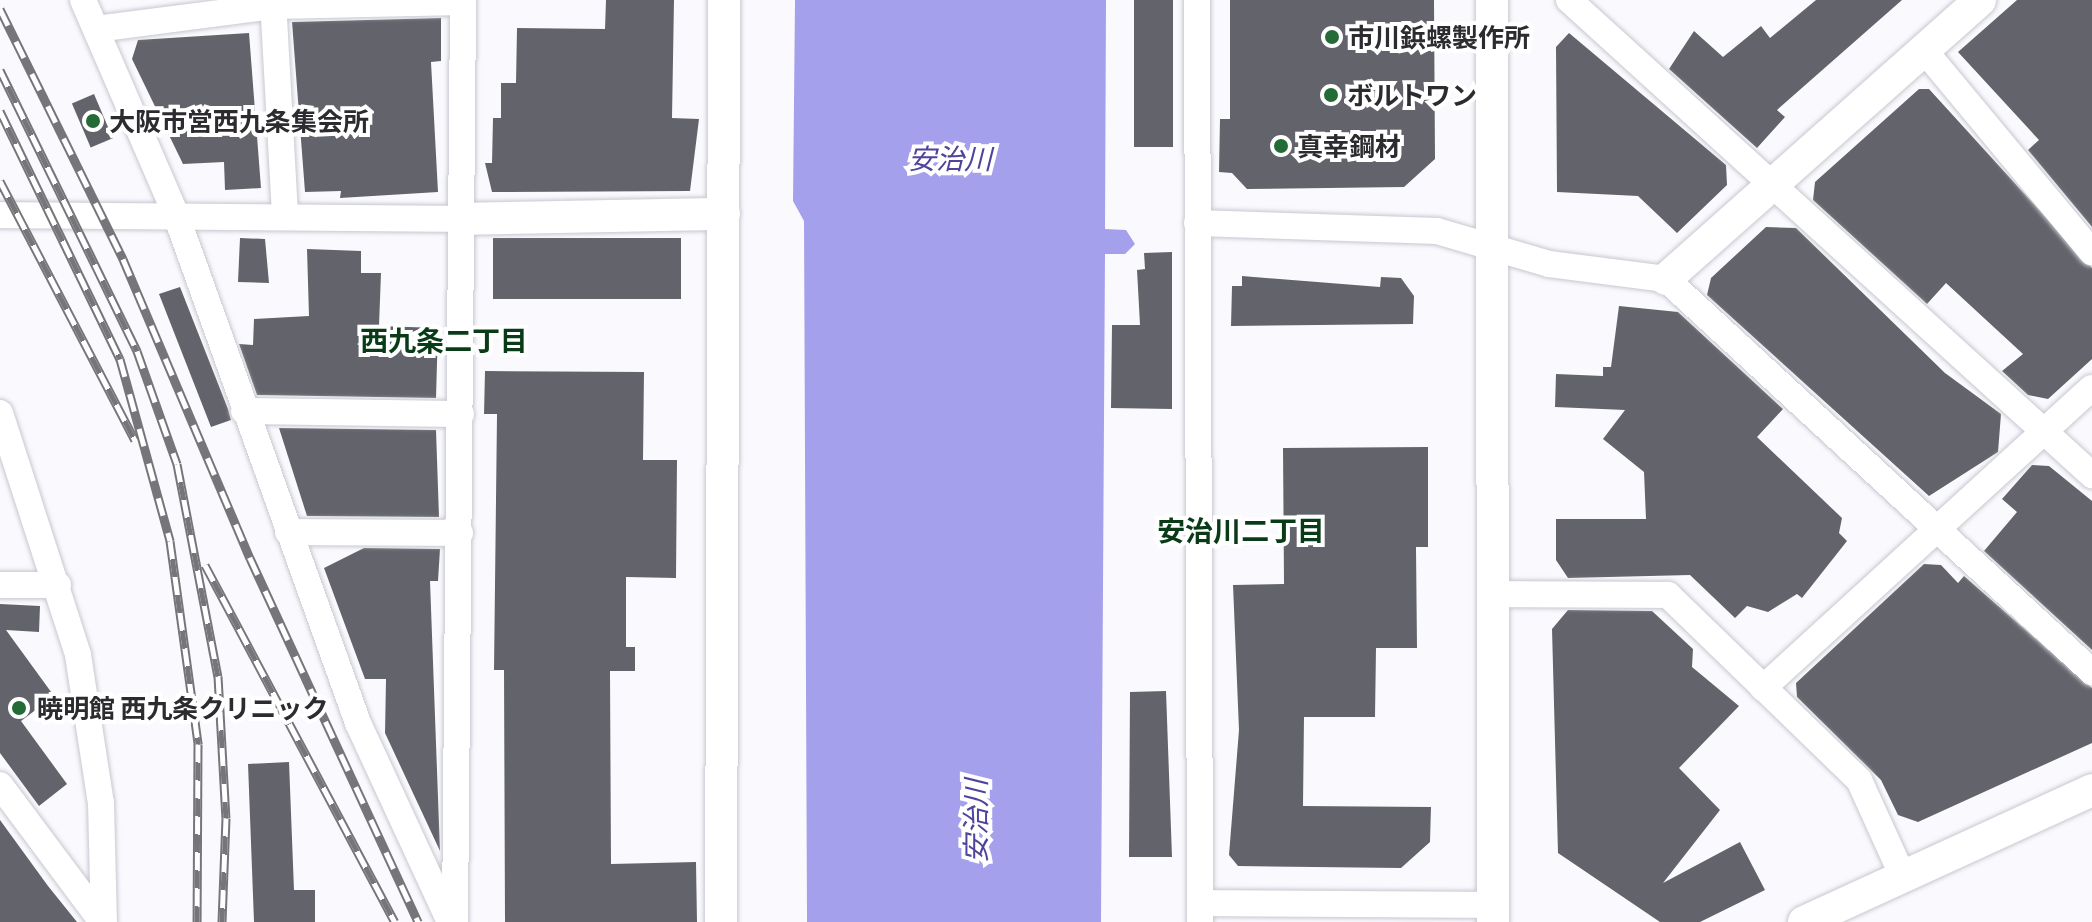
<!DOCTYPE html>
<meta charset="utf-8">
<style>
body{margin:0}
#map{position:relative;width:2092px;height:922px;overflow:hidden;background:#fafafe;font-family:"Exo 2","Noto Sans JP",sans-serif}
div>[style]{position:absolute}
[style*='--x']{left:calc(var(--x)*1px);top:calc(var(--y)*1px);width:calc(var(--w)*1px);rotate:calc(var(--a)*1deg)}
.water>*{inset:0;background:#a5a0ec}
.building>*{inset:0;background:#63636b;transform-origin:0 0}
.roads{filter:drop-shadow(0 0 2px #c7c7d0) drop-shadow(0 0 2px #c7c7d0)}
.minor>*{height:26px;margin:-13px;padding:0 13px;transform-origin:13px;border-radius:13px;background:#fff}
.tertiary>*{height:32px;margin:-16px;padding:0 16px;transform-origin:16px;border-radius:16px;background:#fff}
.rail>*{height:9px;margin-top:-4.5px;transform-origin:0;background:repeating-linear-gradient(90deg,#fff 0 18px,#76767a 0 36px);box-sizing:border-box;border-block:2px solid #76767a}
.dots>*{width:22px;height:22px;translate:-50% -50%;box-sizing:border-box;border:4px solid #fff;border-radius:50%}
span{translate:-50% -50%;white-space:nowrap;text-align:center;line-height:1.15;-webkit-text-stroke:8px #fff;paint-order:stroke}
.poi-label{font-size:26px;color:#2c2c30;font-weight:700}
.left{translate:0 -50%;text-align:left}
.water-label{font-size:28px;color:#50439b;font-style:italic}
.neighbourhood-label{font-size:28px;color:#093b18;font-weight:700}
</style>
<div id="map">
<div class="water">
<div style="clip-path:polygon(795px 0,1106px 0,1105px 229px,1126px 230px,1135px 244px,1125px 254px,1105px 254px,1101px 922px,807px 922px,804px 221px,793px 201px)"></div>
</div>
<div class="building">
<div style="clip-path:polygon(606px 0,674px 0,672px 118px,699px 119px,690px 191px,492px 192px,485px 163px,492px 163px,493px 118px,501px 118px,501px 83px,516px 83px,517px 28px,605px 29px)"></div>
<div style="left:1134px;top:0;width:39px;height:147px"></div>
<div style="clip-path:polygon(1230px 0,1434px 0,1435px 159px,1404px 187px,1247px 189px,1232px 173px,1219px 172px,1220px 119px,1230px 119px)"></div>
<div style="clip-path:polygon(1816px 0,1902px 0,1777px 110px,1785px 117px,1757px 148px,1669px 69px,1694px 31px,1723px 57px,1761px 26px,1770px 38px)"></div>
<div style="clip-path:polygon(2017px 0,2092px 0,2092px 227px,2028px 150px,2039px 140px,1958px 52px)"></div>
<div style="clip-path:polygon(441px 18px,441px 61px,431px 62px,438px 192px,340px 198px,341px 191px,305px 192px,292px 22px)"></div>
<div style="clip-path:polygon(249px 33px,261px 188px,225px 190px,224px 162px,183px 164px,132px 59px,138px 40px)"></div>
<div style="clip-path:polygon(1569px 33px,1726px 165px,1727px 185px,1677px 233px,1638px 196px,1557px 192px,1556px 47px)"></div>
<div style="clip-path:polygon(1919px 89px,1929px 89px,2092px 268px,2092px 359px,2048px 399px,2028px 395px,2002px 371px,2023px 354px,1946px 283px,1927px 304px,1813px 200px,1815px 182px)"></div>
<div style="left:94px;top:94px;width:48px;height:24px;rotate:67deg"></div>
<div style="clip-path:polygon(1766px 227px,1796px 228px,1945px 373px,2001px 414px,1998px 452px,1929px 496px,1707px 295px,1711px 278px)"></div>
<div style="clip-path:polygon(240px 238px,265px 239px,269px 283px,238px 282px)"></div>
<div style="left:681px;top:238px;width:61px;height:188px;rotate:90deg"></div>
<div style="clip-path:polygon(307px 249px,361px 251px,361px 273px,381px 273px,379px 326px,438px 328px,436px 398px,257px 395px,239px 344px,253px 345px,254px 319px,309px 316px)"></div>
<div style="clip-path:polygon(1172px 252px,1172px 409px,1111px 408px,1112px 325px,1140px 325px,1137px 270px,1145px 269px,1144px 253px)"></div>
<div style="clip-path:polygon(1242px 276px,1380px 287px,1381px 277px,1401px 278px,1414px 296px,1413px 324px,1231px 326px,1232px 286px,1242px 286px)"></div>
<div style="clip-path:polygon(180px 287px,228px 409px,231px 420px,211px 427px,159px 294px)"></div>
<div style="clip-path:polygon(1619px 306px,1678px 312px,1783px 409px,1757px 437px,1842px 518px,1839px 533px,1847px 541px,1802px 598px,1797px 594px,1768px 612px,1747px 606px,1735px 618px,1690px 575px,1568px 578px,1556px 560px,1556px 519px,1646px 519px,1644px 472px,1603px 439px,1625px 410px,1555px 407px,1556px 374px,1603px 376px,1603px 367px,1611px 367px)"></div>
<div style="clip-path:polygon(485px 371px,644px 372px,643px 460px,677px 460px,676px 578px,626px 577px,626px 647px,635px 647px,635px 671px,610px 671px,611px 864px,696px 862px,697px 922px,505px 922px,504px 670px,494px 670px,497px 414px,484px 414px)"></div>
<div style="clip-path:polygon(279px 428px,436px 430px,439px 517px,307px 516px)"></div>
<div style="clip-path:polygon(1428px 447px,1428px 547px,1416px 547px,1417px 648px,1376px 648px,1375px 717px,1304px 717px,1303px 806px,1431px 807px,1430px 842px,1401px 868px,1238px 866px,1229px 855px,1239px 730px,1233px 585px,1284px 584px,1283px 448px)"></div>
<div style="clip-path:polygon(2032px 465px,2049px 466px,2092px 501px,2092px 650px,1984px 551px,2017px 512px,2002px 499px)"></div>
<div style="clip-path:polygon(364px 548px,440px 549px,438px 581px,430px 581px,440px 851px,385px 733px,386px 679px,365px 679px,324px 568px)"></div>
<div style="clip-path:polygon(1924px 564px,1941px 565px,1958px 583px,1964px 576px,2092px 688px,2092px 743px,1918px 822px,1898px 815px,1881px 780px,1797px 697px,1796px 683px)"></div>
<div style="clip-path:polygon(0 604px,40px 606px,39px 632px,6px 630px,54px 696px,21px 721px,67px 784px,39px 806px,0 753px)"></div>
<div style="clip-path:polygon(1568px 610px,1652px 611px,1693px 649px,1692px 667px,1739px 706px,1679px 768px,1720px 810px,1663px 883px,1740px 842px,1765px 890px,1700px 922px,1660px 922px,1558px 853px,1552px 629px)"></div>
<div style="clip-path:polygon(1166px 691px,1172px 857px,1129px 857px,1130px 692px)"></div>
<div style="clip-path:polygon(289px 762px,294px 890px,315px 890px,315px 922px,254px 922px,248px 764px)"></div>
<div style="clip-path:polygon(0 820px,48px 886px,77px 922px,0 922px)"></div>
</div>
<div class="roads">
<div class="minor">
<div style="--x:83;--y:0;--w:234;--a:66.6"></div>
<div style="--x:176;--y:215;--w:540;--a:70.29"></div>
<div style="--x:358;--y:723;--w:219;--a:65.2"></div>
<div style="--x:273;--y:0;--w:216;--a:86.8"></div>
<div style="--x:1197;--y:0;--w:922;--a:89.81"></div>
<div style="--x:1569;--y:0;--w:707;--a:42.25"></div>
<div style="--x:96;--y:29;--w:178;--a:-7.4"></div>
<div style="--x:273;--y:6;--w:190;--a:-1.2"></div>
<div style="--x:1924;--y:50;--w:263;--a:50.3"></div>
<div style="--x:0;--y:215;--w:459;--a:0.5"></div>
<div style="--x:1197;--y:223;--w:240;--a:1.9"></div>
<div style="--x:1437;--y:231;--w:117;--a:16.4"></div>
<div style="--x:1549;--y:264;--w:118;--a:7.3"></div>
<div style="--x:1666;--y:279;--w:580;--a:42.69"></div>
<div style="--x:244;--y:411;--w:217;--a:0.8"></div>
<div style="--x:0;--y:413;--w:254;--a:72.1"></div>
<div style="--x:78;--y:655;--w:150;--a:81.2"></div>
<div style="--x:101;--y:803;--w:119;--a:88.6"></div>
<div style="--x:288;--y:532;--w:172;--a:0.3"></div>
<div style="--x:0;--y:585;--w:58;--a:0"></div>
<div style="--x:1491;--y:594;--w:177;--a:0.3"></div>
<div style="--x:1668;--y:595;--w:266;--a:44.1"></div>
<div style="--x:1859;--y:780;--w:107;--a:65.6"></div>
<div style="--x:1763;--y:688;--w:445;--a:-42.4"></div>
<div style="--x:0;--y:785;--w:171;--a:53.3"></div>
<div style="--x:1201;--y:903;--w:291;--a:0.4"></div>
<div style="--x:455;--y:922;--w:922;--a:-89.5"></div>
</div>
<div class="tertiary">
<div style="--x:1492;--y:0;--w:922;--a:89.94"></div>
<div style="--x:459;--y:219;--w:265;--a:-1.1"></div>
<div style="--x:1666;--y:279;--w:420;--a:-41.6"></div>
<div style="--x:721;--y:922;--w:922;--a:-89.81"></div>
<div style="--x:1804;--y:922;--w:317;--a:-24.6"></div>
</div>
</div>
<div class="rail">
<div style="--x:0;--y:9;--w:279;--a:63.8"></div>
<div style="--x:123;--y:259;--w:325;--a:67"></div>
<div style="--x:250;--y:558;--w:401;--a:65.2"></div>
<div style="--x:0;--y:70;--w:313;--a:64"></div>
<div style="--x:137;--y:351;--w:120;--a:70.5"></div>
<div style="--x:177;--y:464;--w:216;--a:79.1"></div>
<div style="--x:218;--y:676;--w:142;--a:86.8"></div>
<div style="--x:226;--y:818;--w:104;--a:92.2"></div>
<div style="--x:0;--y:111;--w:276;--a:64.2"></div>
<div style="--x:120;--y:359;--w:189;--a:74.6"></div>
<div style="--x:170;--y:541;--w:205;--a:82.1"></div>
<div style="--x:198;--y:744;--w:178;--a:90.3"></div>
<div style="--x:0;--y:181;--w:292;--a:62.5"></div>
<div style="--x:205;--y:565;--w:404;--a:62"></div>
</div>
<div class="dots">
<div style="left:1332px;top:37px;background:#256b37"></div>
<div style="left:1331px;top:95px;background:#256b37"></div>
<div style="left:93px;top:121px;background:#256b37"></div>
<div style="left:1281px;top:146px;background:#256b37"></div>
<div style="left:19px;top:708px;background:#256b37"></div>
</div>
<div class="poi-label">
<span class="left" style="left:1348px;top:37px">市川鋲螺製作所</span>
<span class="left" style="left:1347px;top:95px">ボルトワン</span>
<span class="left" style="left:109px;top:121px">大阪市営西九条集会所</span>
<span class="left" style="left:1297px;top:146px">真幸鋼材</span>
<span class="left" style="left:37px;top:708px">暁明館 西九条クリニック</span>
</div>
<div class="water-label">
<span style="left:950px;top:158px">安治川</span>
<span style="left:975px;top:821px;rotate:-90deg">安治川</span>
</div>
<div class="neighbourhood-label">
<span style="left:444px;top:340px">西九条二丁目</span>
<span style="left:1241px;top:530px">安治川二丁目</span>
</div>
</div>
